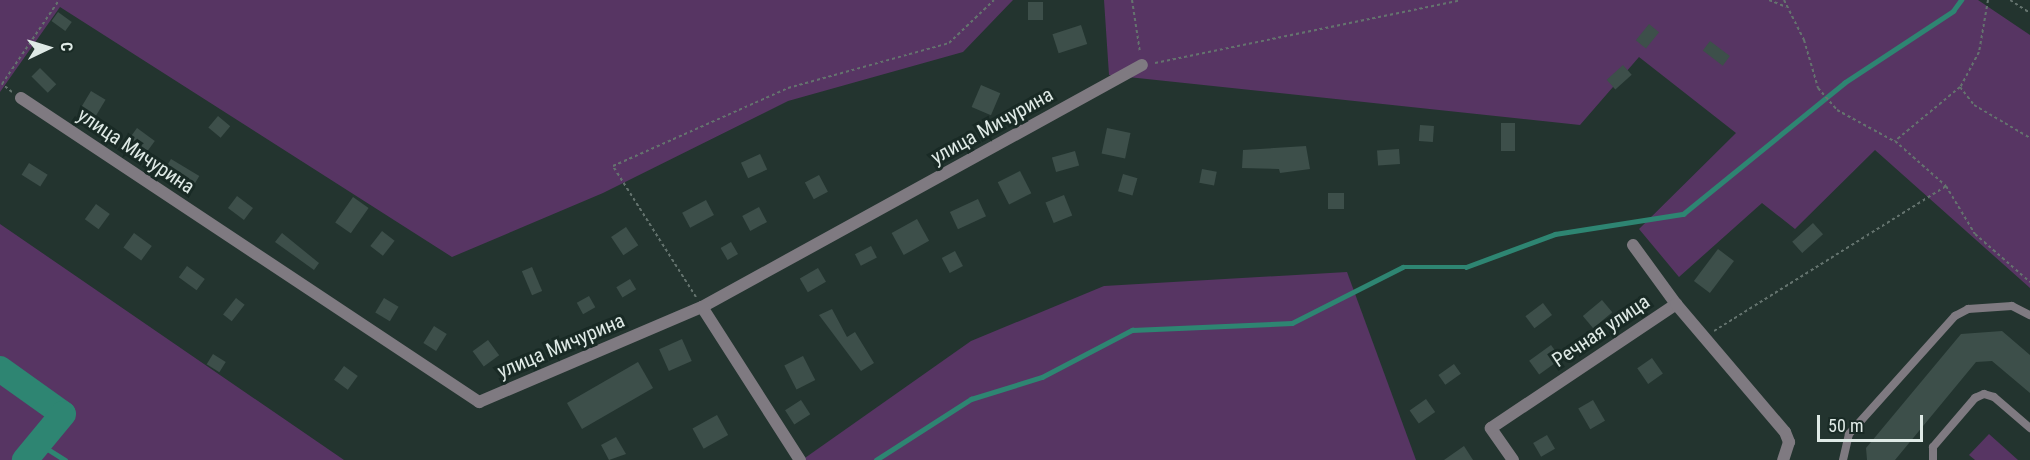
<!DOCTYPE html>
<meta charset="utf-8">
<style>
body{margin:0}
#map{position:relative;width:2030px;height:460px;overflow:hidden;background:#23342f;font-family:"Roboto Condensed",sans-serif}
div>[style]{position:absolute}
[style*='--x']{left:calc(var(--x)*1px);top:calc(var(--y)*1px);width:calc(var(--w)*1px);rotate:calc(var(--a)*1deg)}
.green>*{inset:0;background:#573563}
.stream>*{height:4.5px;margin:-2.25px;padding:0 2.25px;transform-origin:2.25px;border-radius:2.25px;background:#2e8572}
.river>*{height:26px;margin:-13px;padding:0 13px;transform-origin:13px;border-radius:13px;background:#2e8572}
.building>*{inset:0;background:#3d4f4a;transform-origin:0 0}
.path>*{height:2px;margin-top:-1px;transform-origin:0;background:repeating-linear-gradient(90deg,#64736e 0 3px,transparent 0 6px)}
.service>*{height:8px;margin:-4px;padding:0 4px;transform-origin:4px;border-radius:4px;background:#7f7a81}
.minor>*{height:12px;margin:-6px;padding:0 6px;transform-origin:6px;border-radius:6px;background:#7f7a81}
span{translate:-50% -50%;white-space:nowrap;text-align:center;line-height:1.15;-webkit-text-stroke:6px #192a25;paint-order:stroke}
.street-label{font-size:20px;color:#dfeae6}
.north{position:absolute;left:18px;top:18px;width:60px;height:60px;-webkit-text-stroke:4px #192a25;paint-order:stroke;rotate:86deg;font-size:16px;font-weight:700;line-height:24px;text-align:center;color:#dfeae6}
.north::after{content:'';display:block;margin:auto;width:21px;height:27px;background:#dfeae6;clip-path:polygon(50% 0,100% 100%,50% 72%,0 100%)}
.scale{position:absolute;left:1817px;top:415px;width:106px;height:27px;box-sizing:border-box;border:3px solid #dfeae6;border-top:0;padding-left:8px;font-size:18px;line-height:21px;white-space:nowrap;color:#dfeae6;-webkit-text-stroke:4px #192a25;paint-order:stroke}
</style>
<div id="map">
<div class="green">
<div style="clip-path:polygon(0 0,1013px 0,963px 52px,788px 101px,603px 193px,452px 257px,60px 7px,0 92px)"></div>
<div style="clip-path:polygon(1104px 0,1978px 0,2030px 35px,2030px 288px,1875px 150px,1795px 229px,1762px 203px,1679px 277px,1639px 229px,1736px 133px,1639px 57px,1580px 125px,1109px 75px)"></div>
<div style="clip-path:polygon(0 224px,344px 460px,33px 460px,29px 455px,26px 460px,0 460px)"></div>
<div style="clip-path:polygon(1347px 272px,1416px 460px,802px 460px,971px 341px,1104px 286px)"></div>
<div style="clip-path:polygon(1989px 434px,2018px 460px,1975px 460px,1969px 455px)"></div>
</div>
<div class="stream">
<div style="--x:38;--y:443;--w:32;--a:32"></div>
<div style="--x:876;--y:460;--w:113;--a:-32.7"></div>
<div style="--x:971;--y:399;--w:74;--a:-17.2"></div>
<div style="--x:1042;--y:377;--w:102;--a:-27.6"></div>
<div style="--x:1132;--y:330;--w:160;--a:-2.5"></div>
<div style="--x:1292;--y:323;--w:124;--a:-26.8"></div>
<div style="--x:1403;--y:267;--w:63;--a:0"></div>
<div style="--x:1466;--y:267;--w:95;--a:-20.3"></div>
<div style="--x:1555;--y:234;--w:130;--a:-8.9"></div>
<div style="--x:1683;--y:214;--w:208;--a:-39.1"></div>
<div style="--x:1844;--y:83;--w:131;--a:-33.4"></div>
<div style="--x:1953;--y:11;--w:14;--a:-54"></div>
</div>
<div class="river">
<div style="--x:0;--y:369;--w:77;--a:35.5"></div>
<div style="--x:63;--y:414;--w:60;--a:129.6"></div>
</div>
<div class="building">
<div style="left:1043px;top:2px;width:18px;height:15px;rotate:90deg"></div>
<div style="left:58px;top:12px;width:17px;height:11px;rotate:36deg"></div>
<div style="left:1649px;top:24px;width:13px;height:21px;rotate:39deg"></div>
<div style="left:1081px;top:25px;width:20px;height:30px;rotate:72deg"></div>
<div style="left:1710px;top:41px;width:25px;height:12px;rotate:37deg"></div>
<div style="left:1623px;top:65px;width:13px;height:22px;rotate:48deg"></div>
<div style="left:40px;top:68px;width:23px;height:12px;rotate:45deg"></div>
<div style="left:981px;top:85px;width:21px;height:24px;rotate:23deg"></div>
<div style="left:91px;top:91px;width:17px;height:19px;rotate:31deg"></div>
<div style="left:218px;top:116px;width:16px;height:15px;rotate:40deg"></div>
<div style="left:1501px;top:123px;width:14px;height:28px"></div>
<div style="left:1420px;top:125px;width:14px;height:16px;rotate:4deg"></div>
<div style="left:137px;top:128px;width:22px;height:27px;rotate:36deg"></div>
<div style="left:1107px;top:128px;width:24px;height:26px;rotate:12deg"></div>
<div style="clip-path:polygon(1306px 146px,1310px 169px,1280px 173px,1279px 169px,1242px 168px,1243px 150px)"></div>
<div style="left:1399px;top:149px;width:15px;height:22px;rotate:86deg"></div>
<div style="left:1075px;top:151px;width:15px;height:24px;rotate:74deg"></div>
<div style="left:760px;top:154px;width:17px;height:21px;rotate:65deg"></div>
<div style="left:171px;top:159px;width:33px;height:17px;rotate:31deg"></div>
<div style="left:29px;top:163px;width:22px;height:14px;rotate:32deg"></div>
<div style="left:1202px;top:169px;width:15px;height:14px;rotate:11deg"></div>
<div style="left:1020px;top:171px;width:25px;height:25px;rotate:63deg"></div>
<div style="left:1123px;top:174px;width:15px;height:18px;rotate:16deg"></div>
<div style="left:819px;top:175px;width:19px;height:16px;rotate:62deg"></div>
<div style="left:1328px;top:193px;width:16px;height:16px"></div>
<div style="left:1064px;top:195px;width:22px;height:20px;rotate:68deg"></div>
<div style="left:237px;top:196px;width:20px;height:15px;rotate:37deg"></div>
<div style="left:353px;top:197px;width:19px;height:31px;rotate:35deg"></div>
<div style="left:978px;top:199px;width:19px;height:31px;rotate:65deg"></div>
<div style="left:706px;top:200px;width:17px;height:27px;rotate:62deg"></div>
<div style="left:96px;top:204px;width:17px;height:19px;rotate:36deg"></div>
<div style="left:759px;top:207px;width:17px;height:19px;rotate:62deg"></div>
<div style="left:917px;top:219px;width:25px;height:29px;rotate:61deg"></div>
<div style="left:1813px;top:223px;width:15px;height:28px;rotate:48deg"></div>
<div style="left:626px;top:227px;width:22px;height:18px;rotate:56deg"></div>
<div style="left:382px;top:231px;width:16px;height:19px;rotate:38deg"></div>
<div style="left:134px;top:233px;width:22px;height:18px;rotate:36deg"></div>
<div style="clip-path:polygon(282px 233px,319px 263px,314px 270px,275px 242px)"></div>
<div style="left:731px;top:242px;width:14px;height:12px;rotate:60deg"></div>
<div style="left:871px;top:246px;width:13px;height:18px;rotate:63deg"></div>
<div style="left:1718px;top:249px;width:20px;height:40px;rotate:37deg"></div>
<div style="left:955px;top:251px;width:17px;height:15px;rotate:62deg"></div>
<div style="left:187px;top:266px;width:22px;height:14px;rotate:36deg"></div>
<div style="left:532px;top:267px;width:26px;height:11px;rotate:67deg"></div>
<div style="left:818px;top:268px;width:16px;height:21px;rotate:60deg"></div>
<div style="left:630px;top:279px;width:12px;height:16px;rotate:59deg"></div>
<div style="left:589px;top:296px;width:13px;height:14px;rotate:61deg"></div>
<div style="left:236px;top:298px;width:11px;height:21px;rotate:38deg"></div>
<div style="left:384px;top:298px;width:17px;height:17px;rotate:31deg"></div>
<div style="left:1602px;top:300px;width:16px;height:25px;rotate:50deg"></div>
<div style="left:1543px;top:303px;width:15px;height:22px;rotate:53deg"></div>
<div style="clip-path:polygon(832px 309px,847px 337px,855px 332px,874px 363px,861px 371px,819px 315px)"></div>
<div style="left:434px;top:326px;width:15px;height:20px;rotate:32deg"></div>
<div style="clip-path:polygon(2002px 331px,2030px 355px,2030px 393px,1992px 361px,1976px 362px,1895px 460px,1867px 460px,1866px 448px,1961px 334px)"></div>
<div style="left:682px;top:339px;width:24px;height:25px;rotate:66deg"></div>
<div style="left:488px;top:340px;width:19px;height:19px;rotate:54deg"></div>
<div style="left:1551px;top:345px;width:17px;height:27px;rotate:54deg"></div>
<div style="left:213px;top:354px;width:15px;height:12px;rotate:32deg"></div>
<div style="left:803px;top:356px;width:27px;height:21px;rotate:63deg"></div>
<div style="left:1652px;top:358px;width:19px;height:18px;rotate:55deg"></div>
<div style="left:638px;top:362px;width:30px;height:82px;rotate:60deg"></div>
<div style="left:1454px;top:364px;width:12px;height:19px;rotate:55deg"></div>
<div style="left:344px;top:366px;width:17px;height:17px;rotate:36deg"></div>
<div style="left:1426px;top:399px;width:16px;height:20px;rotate:55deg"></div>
<div style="left:801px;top:400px;width:17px;height:19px;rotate:57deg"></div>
<div style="left:1593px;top:400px;width:24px;height:17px;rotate:60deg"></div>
<div style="left:717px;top:415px;width:23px;height:28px;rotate:61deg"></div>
<div style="left:1547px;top:435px;width:16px;height:16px;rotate:60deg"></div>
<div style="clip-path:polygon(616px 437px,626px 454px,609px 460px,601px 445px)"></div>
<div style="clip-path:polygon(1464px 446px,1473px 460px,1444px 460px)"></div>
</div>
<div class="path">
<div style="--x:1132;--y:0;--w:53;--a:81.3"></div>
<div style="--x:1769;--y:0;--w:18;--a:22"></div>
<div style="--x:1784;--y:0;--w:45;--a:63.4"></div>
<div style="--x:1804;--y:40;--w:50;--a:73.7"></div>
<div style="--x:1818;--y:88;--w:29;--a:49"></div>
<div style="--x:1837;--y:110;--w:65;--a:28.5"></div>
<div style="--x:1988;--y:0;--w:53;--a:99.8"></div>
<div style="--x:1979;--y:52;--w:40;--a:118"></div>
<div style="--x:1960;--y:87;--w:23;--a:52"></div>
<div style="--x:1974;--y:105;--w:65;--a:30.5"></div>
<div style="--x:2010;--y:0;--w:24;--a:33"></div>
<div style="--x:1155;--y:63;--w:312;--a:-11.6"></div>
<div style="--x:1960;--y:87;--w:85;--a:140.3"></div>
<div style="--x:1895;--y:141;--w:68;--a:41.4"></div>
<div style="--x:1946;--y:186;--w:56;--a:58.9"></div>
<div style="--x:1975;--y:234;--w:73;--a:41.1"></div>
<div style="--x:12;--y:92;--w:13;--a:-141"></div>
<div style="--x:2;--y:84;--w:102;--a:-55.8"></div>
<div style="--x:696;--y:297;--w:155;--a:-122.4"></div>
<div style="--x:613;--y:166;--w:192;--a:-24"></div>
<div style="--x:788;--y:88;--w:167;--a:-15.6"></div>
<div style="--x:949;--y:43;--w:62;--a:-43.7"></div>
<div style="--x:1714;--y:331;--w:274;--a:-32"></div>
</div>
<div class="service">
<div style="--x:1843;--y:460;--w:27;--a:-77"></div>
<div style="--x:1849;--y:434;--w:159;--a:-48.1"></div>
<div style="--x:1955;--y:316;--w:15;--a:-28"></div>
<div style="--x:1968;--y:309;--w:44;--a:-3.9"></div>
<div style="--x:2012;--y:306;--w:20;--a:27"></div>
<div style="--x:1933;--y:460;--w:13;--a:-90"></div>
<div style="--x:1933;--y:447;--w:65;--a:-49.4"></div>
<div style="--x:1975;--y:398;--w:10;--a:-24"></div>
<div style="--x:1984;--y:394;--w:10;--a:17"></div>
<div style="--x:1994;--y:397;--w:48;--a:40.7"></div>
</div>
<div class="minor">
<div style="--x:21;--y:98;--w:550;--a:33.57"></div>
<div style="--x:479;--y:402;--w:242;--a:-23.1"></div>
<div style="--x:702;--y:307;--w:502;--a:-28.81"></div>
<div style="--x:1633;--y:245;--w:73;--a:53.9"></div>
<div style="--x:702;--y:307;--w:182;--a:57.4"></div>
<div style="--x:1513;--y:460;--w:39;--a:-125"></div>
<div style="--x:1491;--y:428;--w:223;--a:-33.8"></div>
<div style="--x:1676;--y:304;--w:168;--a:49.6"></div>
<div style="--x:1785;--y:432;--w:11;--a:68"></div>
<div style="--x:1789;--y:442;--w:19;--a:108"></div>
</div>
<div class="street-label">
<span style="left:992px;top:126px;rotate:-29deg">улица Мичурина</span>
<span style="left:136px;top:151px;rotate:34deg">улица Мичурина</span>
<span style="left:1601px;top:331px;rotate:-34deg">Речная улица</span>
<span style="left:561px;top:346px;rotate:-23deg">улица Мичурина</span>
</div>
<div class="north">С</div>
<div class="scale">50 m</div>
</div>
